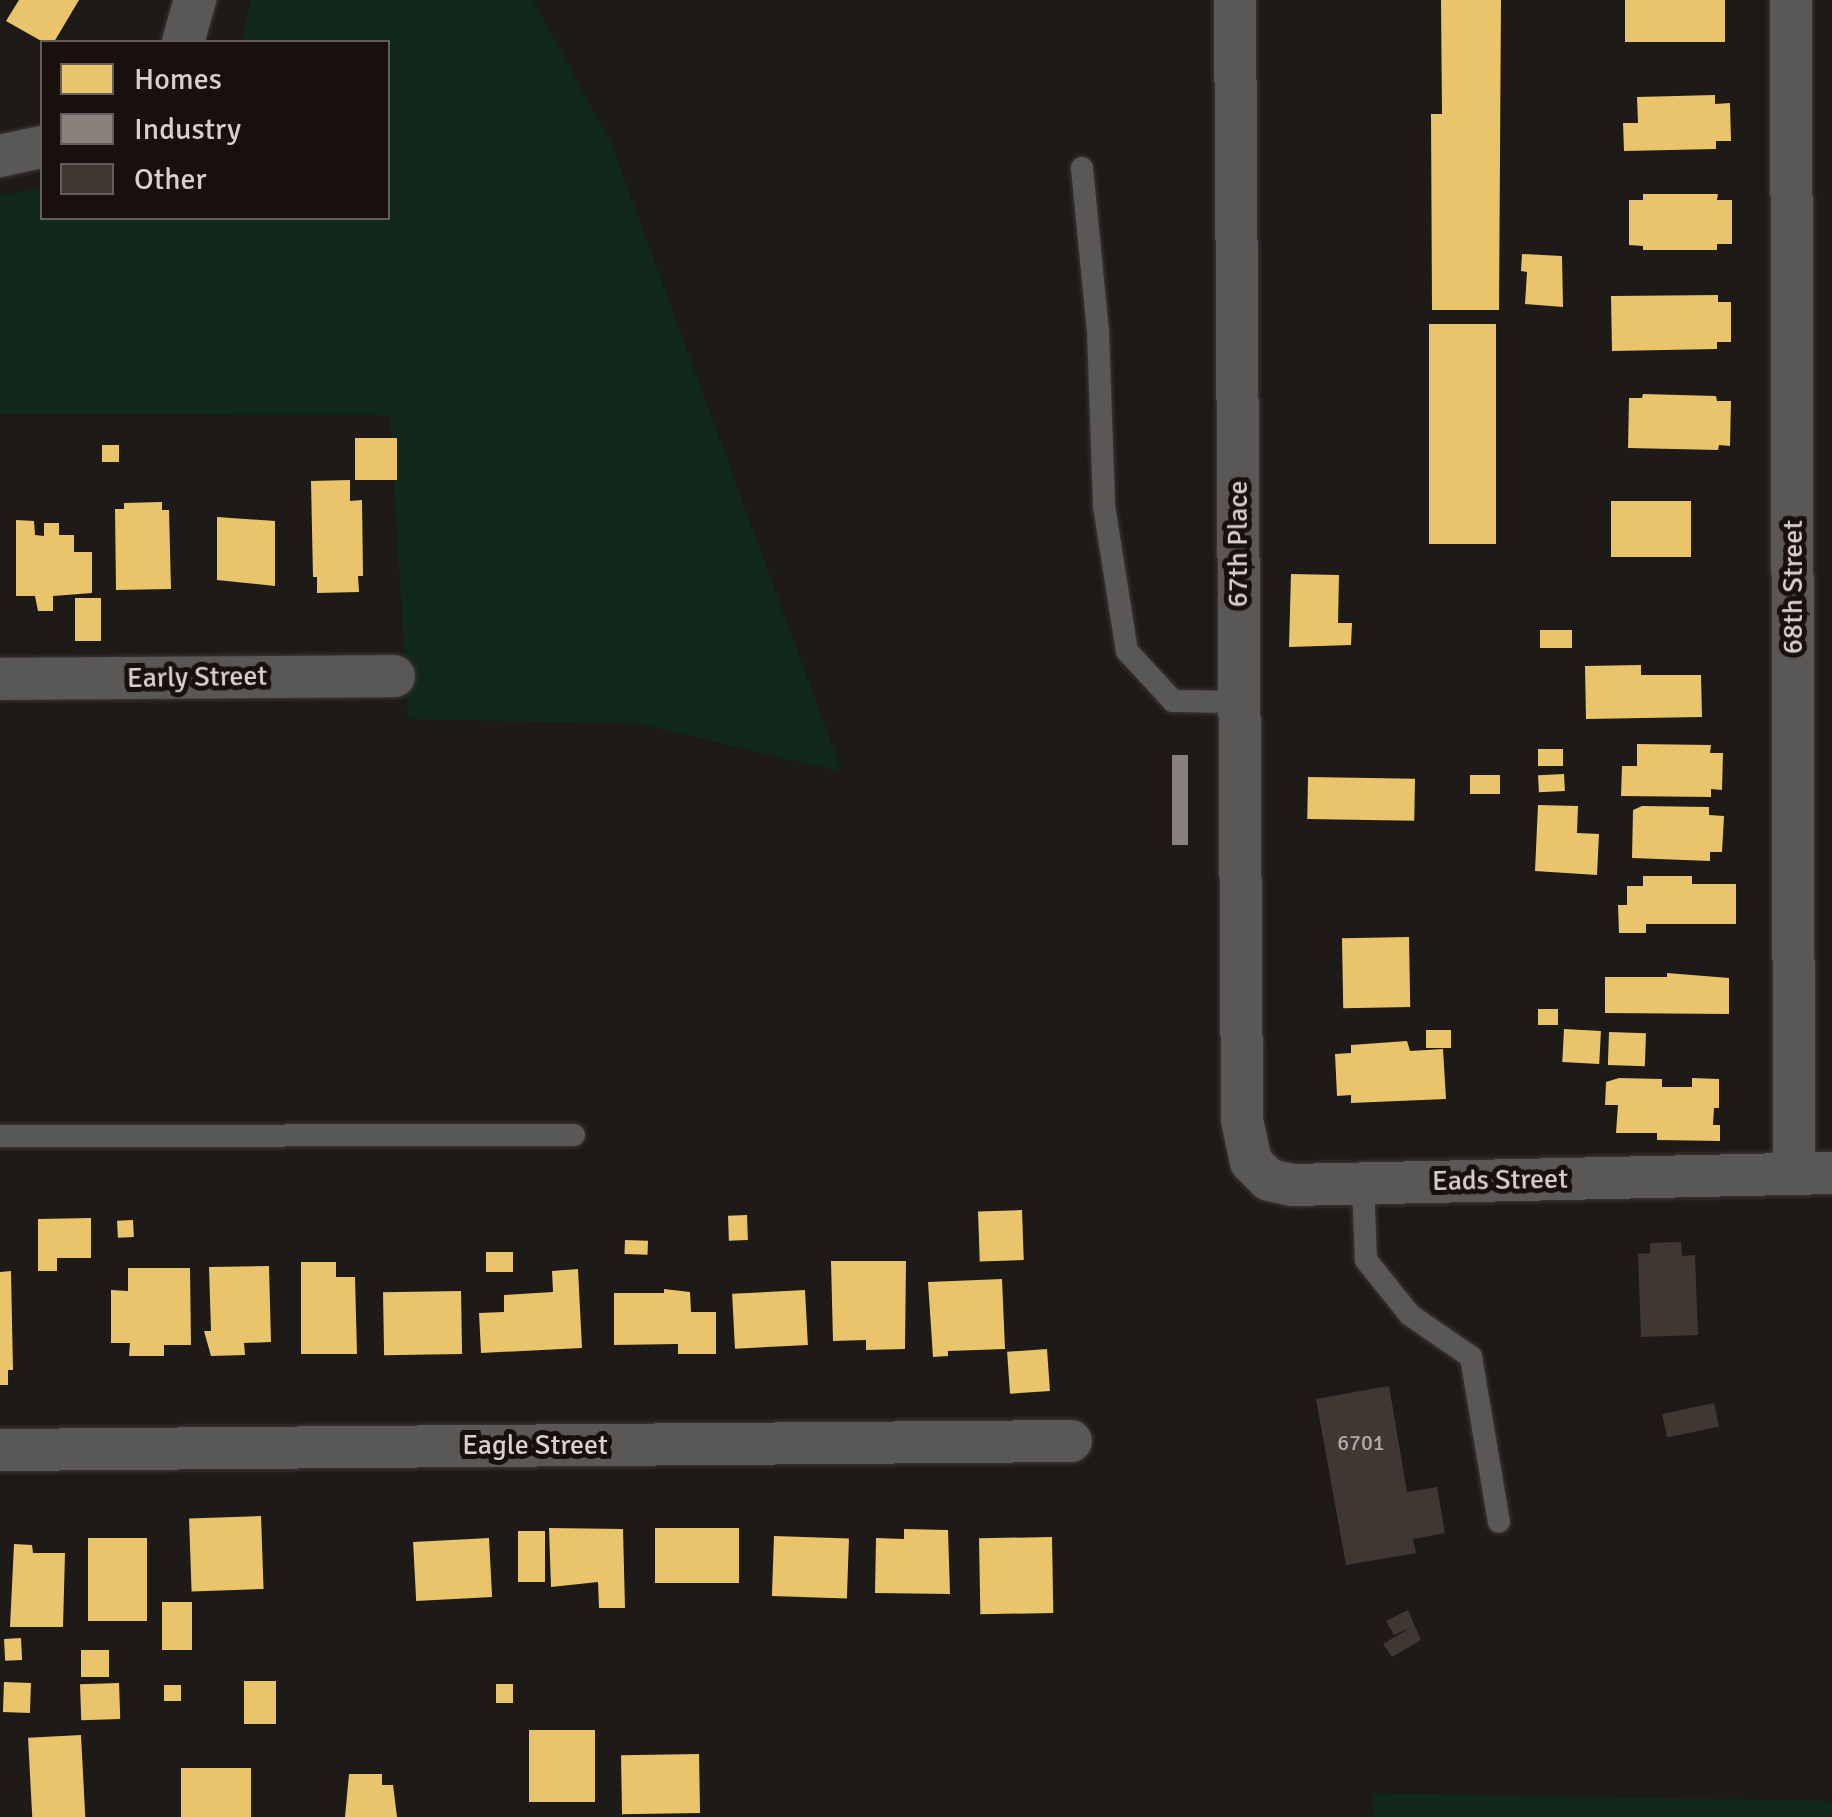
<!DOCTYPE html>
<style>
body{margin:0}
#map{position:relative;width:1832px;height:1817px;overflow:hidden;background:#1e1a18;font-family:Signika,sans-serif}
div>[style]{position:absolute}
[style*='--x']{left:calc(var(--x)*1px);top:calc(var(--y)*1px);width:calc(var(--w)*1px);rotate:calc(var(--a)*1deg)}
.green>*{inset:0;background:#10291a}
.homes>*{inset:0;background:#e9c46a;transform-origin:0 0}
.industry>*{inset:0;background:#8a817c;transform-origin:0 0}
.building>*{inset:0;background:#413732;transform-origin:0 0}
.roads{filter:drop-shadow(0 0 2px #3b3736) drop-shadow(0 0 2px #3b3736)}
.service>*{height:22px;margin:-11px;padding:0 11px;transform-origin:11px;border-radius:11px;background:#5a5856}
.minor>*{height:42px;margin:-21px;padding:0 21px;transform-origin:21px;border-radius:21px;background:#5a5856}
span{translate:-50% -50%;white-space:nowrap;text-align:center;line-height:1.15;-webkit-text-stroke:10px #18100c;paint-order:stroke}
.number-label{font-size:22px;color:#b2aaa7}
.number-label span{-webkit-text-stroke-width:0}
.street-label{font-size:28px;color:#d7d0ce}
.legend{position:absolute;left:40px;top:40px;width:350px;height:180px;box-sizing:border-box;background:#18100c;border:2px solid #645d5a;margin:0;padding:12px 18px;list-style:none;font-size:30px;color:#d7d0ce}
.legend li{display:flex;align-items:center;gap:20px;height:50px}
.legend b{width:50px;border:2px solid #645d5a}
</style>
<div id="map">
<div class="green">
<div style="clip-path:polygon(250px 0,533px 0,611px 143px,842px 772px,640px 724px,408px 719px,390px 415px,0 414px,0 195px,42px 188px,42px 218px,388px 218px,388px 42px,242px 42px)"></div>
<div style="clip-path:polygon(1371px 1793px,1832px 1801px,1832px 1817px,1375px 1817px)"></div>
</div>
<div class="homes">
<div style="clip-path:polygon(19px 0,79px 0,54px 42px,43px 42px,6px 21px)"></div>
<div style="clip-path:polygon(1441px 0,1501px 0,1499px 310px,1432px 310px,1431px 114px,1442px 114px)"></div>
<div style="left:1625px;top:0;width:100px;height:42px"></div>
<div style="clip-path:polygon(1715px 95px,1715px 104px,1730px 103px,1731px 141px,1716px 141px,1716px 149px,1624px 151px,1623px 123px,1638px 123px,1637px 97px)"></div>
<div style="clip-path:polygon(1643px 194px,1718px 194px,1717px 200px,1732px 200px,1732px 244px,1717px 244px,1717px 250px,1643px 250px,1643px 246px,1629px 245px,1629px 200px,1643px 200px)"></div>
<div style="clip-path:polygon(1522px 254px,1562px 256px,1563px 307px,1525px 304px,1527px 272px,1521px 271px)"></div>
<div style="clip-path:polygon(1718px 295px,1718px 302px,1731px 302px,1731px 342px,1717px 342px,1717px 349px,1612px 351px,1611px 296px)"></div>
<div style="left:1429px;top:324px;width:67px;height:220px"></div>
<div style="clip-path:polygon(1643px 394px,1716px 396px,1717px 401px,1731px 401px,1730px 446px,1719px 445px,1718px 450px,1628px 448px,1629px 398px,1642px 398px)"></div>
<div style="left:397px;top:438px;width:42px;height:42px;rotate:90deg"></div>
<div style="left:119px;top:445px;width:17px;height:17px;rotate:90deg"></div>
<div style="clip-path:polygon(350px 480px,350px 501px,362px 500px,363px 576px,358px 576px,359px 592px,317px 593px,317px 577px,313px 577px,311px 481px)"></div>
<div style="left:1611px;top:501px;width:80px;height:56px"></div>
<div style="clip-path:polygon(162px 502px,162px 510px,169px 510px,171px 589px,116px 590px,115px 509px,124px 509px,124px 503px)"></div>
<div style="clip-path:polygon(217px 517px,275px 521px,275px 586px,217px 580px)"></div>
<div style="clip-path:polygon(16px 520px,34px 521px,35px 535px,44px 536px,44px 523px,59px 523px,59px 535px,74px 535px,74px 552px,92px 552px,92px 593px,53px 596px,53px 611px,38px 611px,35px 596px,16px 596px)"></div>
<div style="clip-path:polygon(1291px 574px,1339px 575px,1338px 623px,1352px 623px,1351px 645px,1289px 647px)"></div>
<div style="left:75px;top:598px;width:26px;height:43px"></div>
<div style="left:1572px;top:630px;width:18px;height:32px;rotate:90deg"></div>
<div style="clip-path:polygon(1641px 665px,1641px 675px,1701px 675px,1702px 717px,1586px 719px,1585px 666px)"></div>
<div style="clip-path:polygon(1637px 744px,1711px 745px,1710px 753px,1723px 753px,1722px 790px,1711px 789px,1711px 797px,1621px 796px,1622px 766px,1637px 766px)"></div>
<div style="left:1538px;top:749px;width:25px;height:17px"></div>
<div style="left:1564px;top:774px;width:17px;height:26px;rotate:87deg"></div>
<div style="left:1470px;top:775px;width:30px;height:19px"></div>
<div style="left:1308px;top:777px;width:107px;height:42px;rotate:1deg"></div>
<div style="clip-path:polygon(1538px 805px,1578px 806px,1577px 833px,1599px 834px,1597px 875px,1535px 871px)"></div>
<div style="clip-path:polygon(1642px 806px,1709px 807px,1709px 815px,1724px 816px,1722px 852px,1710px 852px,1710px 861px,1632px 858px,1633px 810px)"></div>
<div style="clip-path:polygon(1643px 876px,1692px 876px,1692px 884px,1736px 884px,1736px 924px,1646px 924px,1646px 933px,1619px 933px,1618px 905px,1627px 905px,1627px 886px,1643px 886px)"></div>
<div style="left:1409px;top:937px;width:70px;height:67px;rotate:89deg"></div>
<div style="clip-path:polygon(1667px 973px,1729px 978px,1729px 1014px,1605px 1013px,1605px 977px,1667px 977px)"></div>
<div style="left:1538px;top:1009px;width:20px;height:16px"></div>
<div style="left:1564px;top:1029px;width:37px;height:33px;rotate:3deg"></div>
<div style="left:1426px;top:1030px;width:25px;height:18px"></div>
<div style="left:1609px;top:1032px;width:37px;height:33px;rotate:2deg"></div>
<div style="clip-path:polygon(1407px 1041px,1410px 1051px,1443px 1049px,1446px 1099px,1351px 1103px,1351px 1095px,1337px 1096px,1335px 1054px,1351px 1053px,1351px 1045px)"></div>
<div style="clip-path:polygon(1619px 1078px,1662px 1079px,1662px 1087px,1692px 1087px,1692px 1078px,1719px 1079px,1719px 1108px,1714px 1108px,1713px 1125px,1720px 1125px,1720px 1141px,1657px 1140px,1657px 1133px,1616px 1133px,1618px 1105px,1605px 1105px,1606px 1082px)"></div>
<div style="left:1022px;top:1210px;width:50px;height:44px;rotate:88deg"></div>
<div style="left:747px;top:1215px;width:25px;height:19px;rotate:88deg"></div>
<div style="clip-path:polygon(91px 1218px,91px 1258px,57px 1258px,57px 1271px,38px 1271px,38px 1219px)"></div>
<div style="left:133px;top:1220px;width:17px;height:16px;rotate:87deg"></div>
<div style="left:625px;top:1240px;width:23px;height:14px;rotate:2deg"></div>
<div style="left:513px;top:1252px;width:20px;height:27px;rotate:90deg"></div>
<div style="clip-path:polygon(831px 1261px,906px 1261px,905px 1349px,866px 1350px,866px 1340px,833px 1341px)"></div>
<div style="clip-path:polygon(301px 1262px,336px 1262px,336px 1277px,355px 1277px,357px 1354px,301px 1354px)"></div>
<div style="clip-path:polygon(269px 1266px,271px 1342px,244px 1343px,245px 1355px,211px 1356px,204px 1331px,211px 1331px,209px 1267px)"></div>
<div style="clip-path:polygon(128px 1268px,190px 1268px,191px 1345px,164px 1345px,164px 1356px,129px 1356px,130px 1343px,111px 1343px,111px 1290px,128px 1291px)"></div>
<div style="clip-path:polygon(578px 1269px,582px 1348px,481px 1353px,479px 1313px,504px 1312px,504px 1295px,553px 1292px,552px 1271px)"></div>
<div style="clip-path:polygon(11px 1271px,13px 1370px,8px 1370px,8px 1385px,0 1385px,0 1272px)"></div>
<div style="clip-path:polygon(1002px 1279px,1005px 1349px,948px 1351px,948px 1356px,933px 1357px,928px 1282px)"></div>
<div style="clip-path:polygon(664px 1289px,690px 1292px,691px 1312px,716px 1312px,716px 1354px,678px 1354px,678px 1344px,614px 1345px,614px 1293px,664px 1293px)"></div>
<div style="left:805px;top:1290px;width:55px;height:73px;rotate:87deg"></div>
<div style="left:461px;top:1291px;width:63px;height:78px;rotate:89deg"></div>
<div style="left:1047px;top:1349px;width:42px;height:40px;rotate:86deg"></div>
<div style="left:261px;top:1516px;width:73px;height:72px;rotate:88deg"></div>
<div style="clip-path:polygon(549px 1528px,623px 1529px,625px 1608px,599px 1608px,598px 1582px,551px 1587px)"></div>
<div style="left:739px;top:1528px;width:55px;height:84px;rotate:90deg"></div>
<div style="clip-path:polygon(904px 1529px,948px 1530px,950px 1594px,875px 1593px,876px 1538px,904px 1539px)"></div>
<div style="left:518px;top:1531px;width:27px;height:51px"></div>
<div style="left:774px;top:1536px;width:75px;height:60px;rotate:2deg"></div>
<div style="left:1052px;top:1537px;width:76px;height:73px;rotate:89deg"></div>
<div style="left:147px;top:1538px;width:83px;height:59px;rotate:90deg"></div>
<div style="left:489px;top:1538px;width:59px;height:76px;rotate:87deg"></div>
<div style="clip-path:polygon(14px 1544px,32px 1545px,33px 1553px,65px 1553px,63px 1627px,10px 1627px)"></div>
<div style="left:162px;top:1602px;width:30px;height:48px"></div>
<div style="left:21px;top:1638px;width:22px;height:17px;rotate:87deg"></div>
<div style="left:81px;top:1650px;width:28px;height:27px"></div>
<div style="left:244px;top:1681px;width:32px;height:43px"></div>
<div style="left:4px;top:1682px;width:27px;height:30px;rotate:2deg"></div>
<div style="left:119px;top:1683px;width:36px;height:39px;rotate:88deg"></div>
<div style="left:513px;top:1684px;width:19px;height:17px;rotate:90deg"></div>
<div style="left:164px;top:1685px;width:17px;height:16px"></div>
<div style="left:595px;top:1730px;width:72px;height:66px;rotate:90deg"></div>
<div style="left:81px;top:1735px;width:82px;height:53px;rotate:87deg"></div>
<div style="left:699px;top:1754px;width:59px;height:78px;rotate:89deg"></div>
<div style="left:181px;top:1768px;width:70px;height:49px"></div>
<div style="clip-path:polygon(349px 1774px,382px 1774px,382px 1785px,393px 1785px,397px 1817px,345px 1817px)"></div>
</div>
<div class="industry">
<div style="left:1172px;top:755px;width:16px;height:90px"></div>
</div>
<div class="building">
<div style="clip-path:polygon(1681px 1242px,1682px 1256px,1695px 1255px,1698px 1335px,1641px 1337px,1638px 1254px,1650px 1253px,1650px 1243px)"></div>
<div style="clip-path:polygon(1389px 1386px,1407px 1492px,1437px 1487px,1445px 1533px,1413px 1539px,1416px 1553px,1346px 1565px,1316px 1399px)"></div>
<div style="left:1714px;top:1403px;width:24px;height:53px;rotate:78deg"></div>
<div style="clip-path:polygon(1408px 1610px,1421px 1640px,1392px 1657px,1383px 1644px,1410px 1628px,1394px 1635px,1386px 1621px)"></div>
</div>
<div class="roads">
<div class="service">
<div style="--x:1082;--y:168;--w:164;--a:84.4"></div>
<div style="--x:1098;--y:331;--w:175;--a:88"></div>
<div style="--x:1104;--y:506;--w:147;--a:81"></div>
<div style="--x:1127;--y:651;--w:68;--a:47.4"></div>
<div style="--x:1173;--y:701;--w:66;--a:0.9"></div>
<div style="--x:0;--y:1136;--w:574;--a:-0.1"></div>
<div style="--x:1363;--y:1183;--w:77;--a:87.8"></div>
<div style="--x:1366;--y:1260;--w:70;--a:51.3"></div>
<div style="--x:1410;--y:1315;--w:74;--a:34.5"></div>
<div style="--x:1471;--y:1357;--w:167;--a:80.4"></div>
</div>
<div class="minor">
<div style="--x:1235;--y:0;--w:1120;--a:89.64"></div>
<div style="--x:1242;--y:1120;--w:43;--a:77.9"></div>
<div style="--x:1251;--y:1162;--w:25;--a:45"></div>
<div style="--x:1269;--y:1180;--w:24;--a:12"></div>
<div style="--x:1292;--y:1185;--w:540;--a:-1.27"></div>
<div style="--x:1791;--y:0;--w:1173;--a:89.85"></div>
<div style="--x:183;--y:42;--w:44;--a:-74.1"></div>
<div style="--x:0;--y:156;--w:43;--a:-12.1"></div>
<div style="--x:0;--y:679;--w:394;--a:-0.4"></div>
<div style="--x:0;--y:1450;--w:1071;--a:-0.48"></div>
</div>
</div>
<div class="number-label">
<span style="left:1361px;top:1443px">6701</span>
</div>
<div class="street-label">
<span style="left:1238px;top:544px;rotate:-90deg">67th Place</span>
<span style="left:1793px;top:587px;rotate:-90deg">68th Street</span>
<span style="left:197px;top:677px;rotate:-1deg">Early Street</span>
<span style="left:1500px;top:1180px;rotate:-1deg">Eads Street</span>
<span style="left:535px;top:1445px">Eagle Street</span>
</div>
<ul class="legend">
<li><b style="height:28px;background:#e9c46a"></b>Homes</li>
<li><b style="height:28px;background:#8a817c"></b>Industry</li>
<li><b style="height:28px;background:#413732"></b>Other</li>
</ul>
</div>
